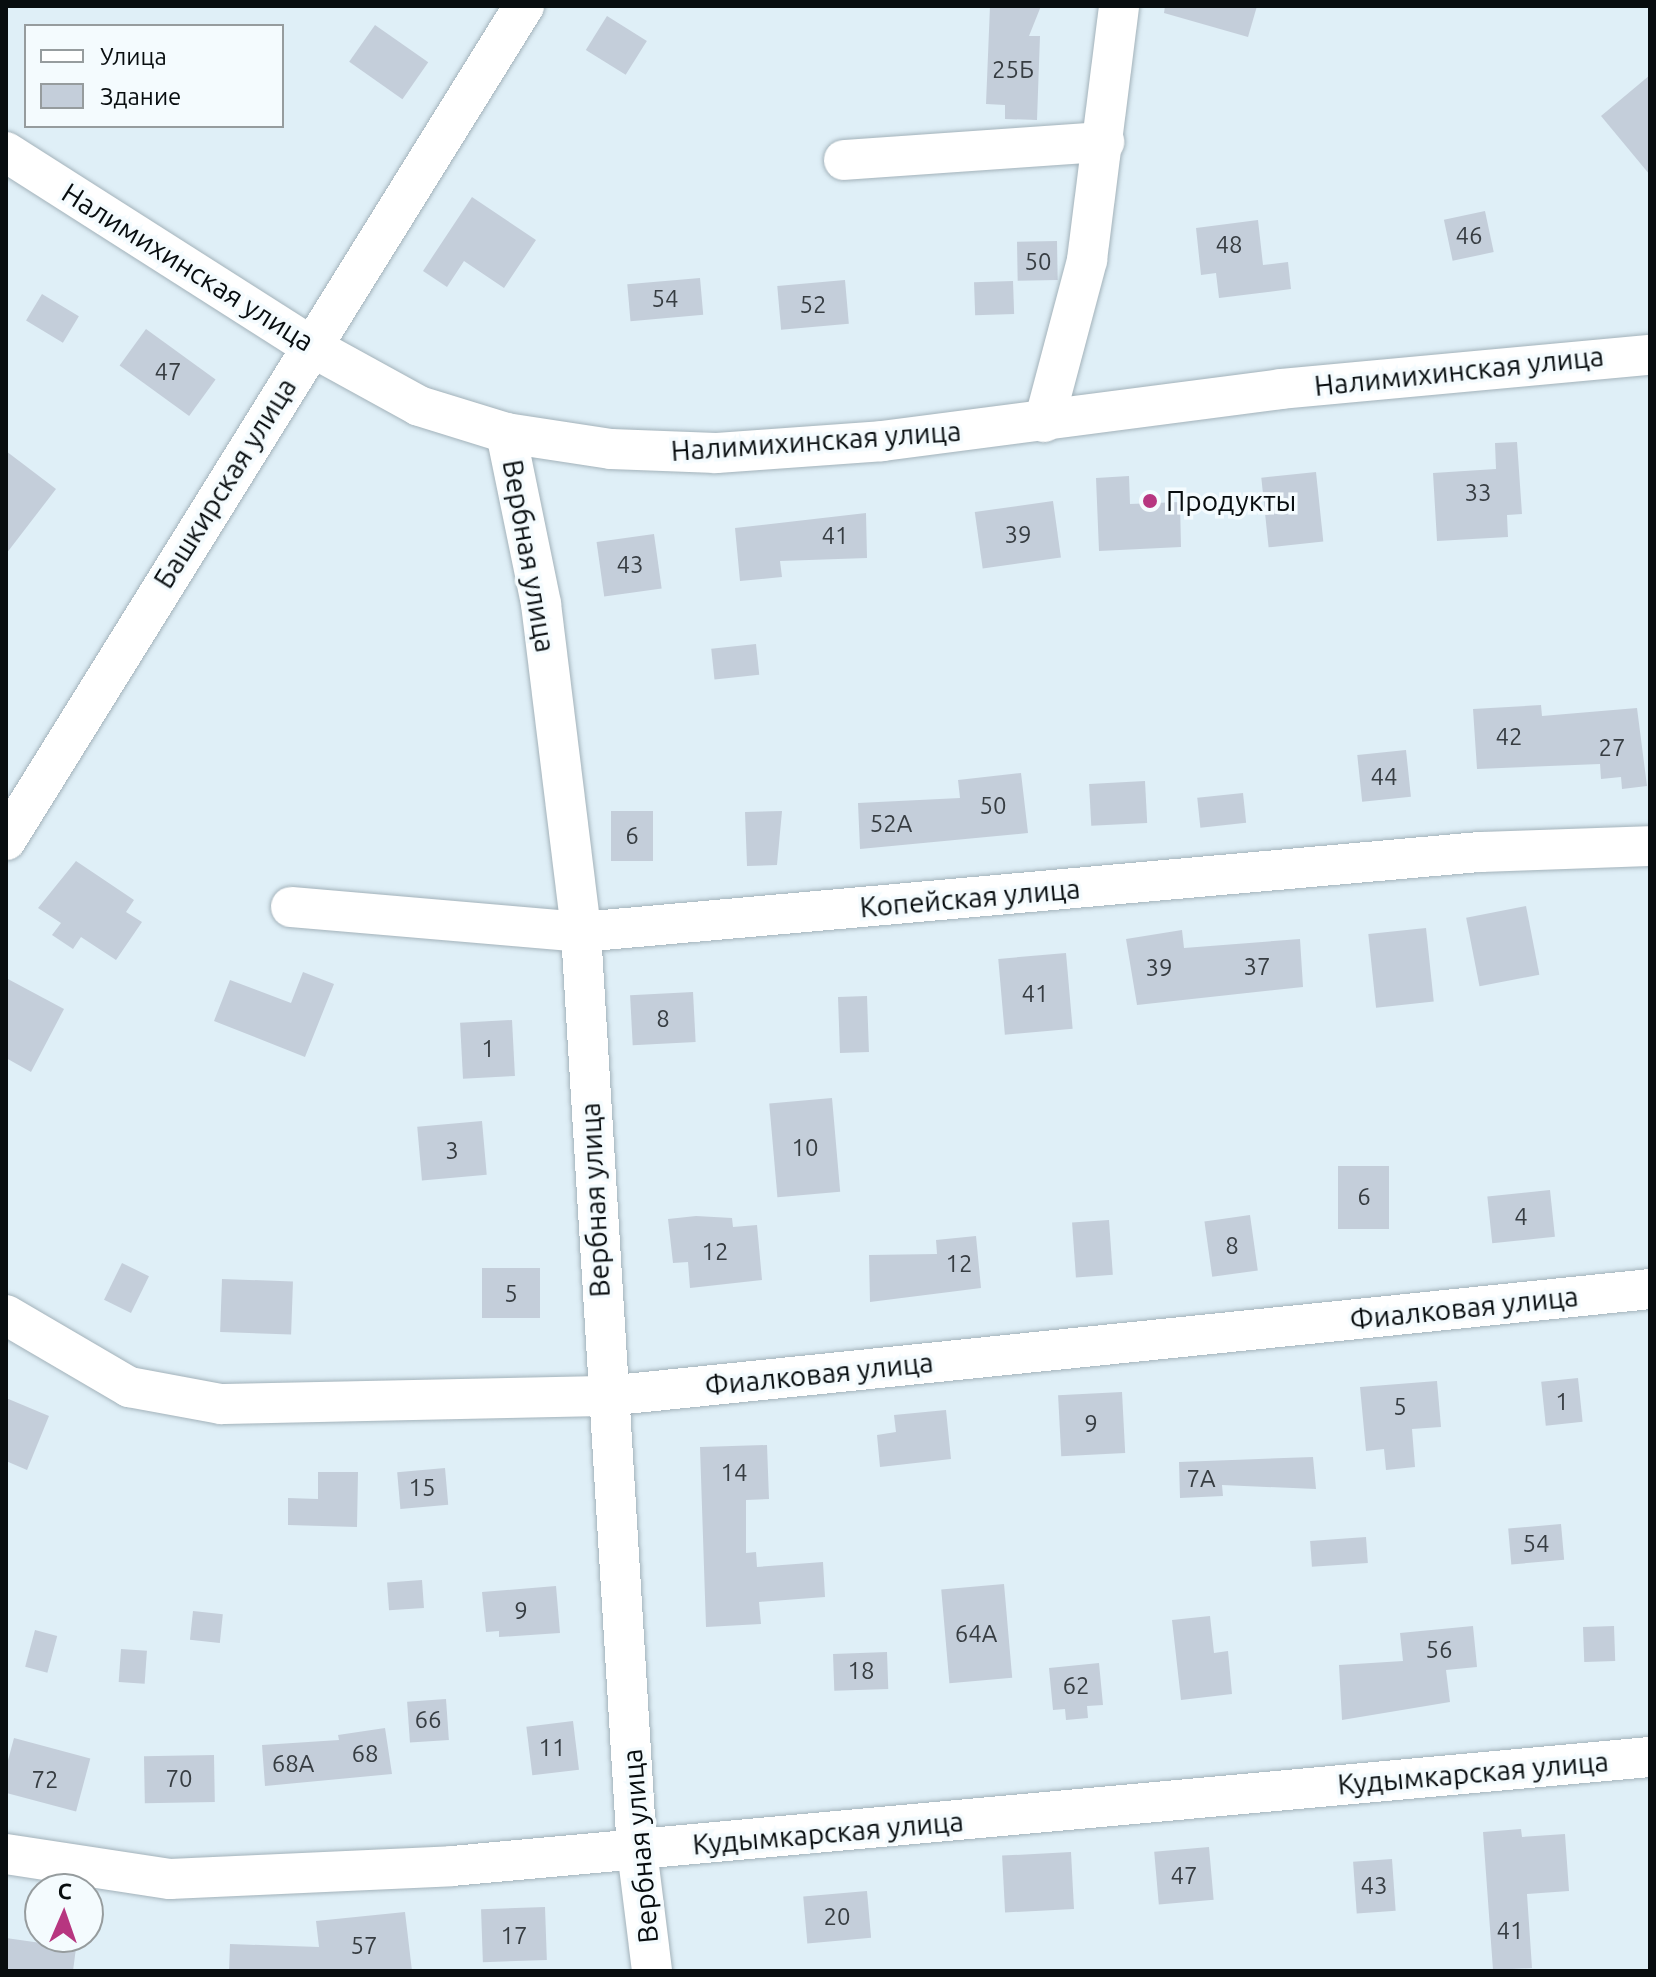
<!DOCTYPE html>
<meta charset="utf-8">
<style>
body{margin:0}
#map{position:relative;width:1656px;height:1977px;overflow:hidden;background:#dfeff7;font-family:Ubuntu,sans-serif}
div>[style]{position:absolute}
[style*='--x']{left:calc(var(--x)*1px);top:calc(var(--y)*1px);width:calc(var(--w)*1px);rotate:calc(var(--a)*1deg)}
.building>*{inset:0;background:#c4ceda;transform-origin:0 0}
.roads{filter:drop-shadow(0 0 2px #a3b2ba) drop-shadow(0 0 2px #a3b2ba)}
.minor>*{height:40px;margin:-20px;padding:0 20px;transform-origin:20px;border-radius:20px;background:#fff}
.dots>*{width:22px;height:22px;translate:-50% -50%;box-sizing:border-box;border:4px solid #f4fbfe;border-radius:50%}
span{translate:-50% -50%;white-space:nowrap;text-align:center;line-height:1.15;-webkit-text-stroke:7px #f4fbfe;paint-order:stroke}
.number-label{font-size:24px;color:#373d42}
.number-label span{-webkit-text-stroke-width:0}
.street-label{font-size:28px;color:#080d0f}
.poi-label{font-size:28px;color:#080d0f}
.left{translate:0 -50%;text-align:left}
.frame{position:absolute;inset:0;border:8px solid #080d0f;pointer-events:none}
.legend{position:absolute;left:24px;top:24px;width:260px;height:104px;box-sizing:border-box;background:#f4fbfe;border:2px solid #969c9e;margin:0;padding:10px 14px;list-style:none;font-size:24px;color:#080d0f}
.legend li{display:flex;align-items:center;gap:16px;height:40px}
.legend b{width:40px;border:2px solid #969c9e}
.north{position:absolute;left:24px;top:1873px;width:80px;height:80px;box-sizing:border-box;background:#f4fbfe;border:2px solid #969c9e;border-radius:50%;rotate:2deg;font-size:22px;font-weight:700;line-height:32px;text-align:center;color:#080d0f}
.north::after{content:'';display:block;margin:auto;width:28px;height:36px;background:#b73680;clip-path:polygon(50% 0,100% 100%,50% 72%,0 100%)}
</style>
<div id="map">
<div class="building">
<div style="clip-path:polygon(990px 6px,1041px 6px,1029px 36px,1040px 36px,1037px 120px,1005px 119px,1005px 105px,986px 104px)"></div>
<div style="clip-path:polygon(1165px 6px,1257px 6px,1248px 37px,1164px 13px)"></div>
<div style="left:607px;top:16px;width:47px;height:40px;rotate:32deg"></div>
<div style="left:375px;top:25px;width:65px;height:45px;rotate:35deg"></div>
<div style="clip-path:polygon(1650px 75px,1650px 175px,1601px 116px)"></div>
<div style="clip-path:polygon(472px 197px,536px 240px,504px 288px,464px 261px,447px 287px,423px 271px)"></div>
<div style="left:1485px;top:211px;width:42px;height:42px;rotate:78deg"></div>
<div style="clip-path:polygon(1258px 220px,1263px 265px,1288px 262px,1291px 289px,1219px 298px,1216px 273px,1201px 275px,1196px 228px)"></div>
<div style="left:1057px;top:241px;width:39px;height:40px;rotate:89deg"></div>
<div style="left:700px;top:278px;width:37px;height:73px;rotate:85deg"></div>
<div style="left:845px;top:280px;width:44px;height:68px;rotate:85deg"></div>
<div style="left:1013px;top:281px;width:33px;height:39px;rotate:88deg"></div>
<div style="left:42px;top:294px;width:43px;height:31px;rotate:31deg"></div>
<div style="left:146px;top:329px;width:86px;height:45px;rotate:36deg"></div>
<div style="clip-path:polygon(1517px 442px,1522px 514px,1507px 515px,1508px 537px,1437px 541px,1433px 473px,1496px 469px,1495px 443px)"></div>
<div style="clip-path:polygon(6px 451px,56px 489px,6px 554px)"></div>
<div style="left:1316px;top:472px;width:70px;height:55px;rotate:84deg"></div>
<div style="clip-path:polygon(1129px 476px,1130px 504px,1180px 502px,1181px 547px,1099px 551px,1096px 478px)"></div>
<div style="left:1053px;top:501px;width:57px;height:79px;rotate:82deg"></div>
<div style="clip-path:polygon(866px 513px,867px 558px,780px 561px,782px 577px,740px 581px,735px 528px)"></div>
<div style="left:654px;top:534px;width:55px;height:58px;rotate:82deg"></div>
<div style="left:756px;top:644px;width:31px;height:45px;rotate:84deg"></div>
<div style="clip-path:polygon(1541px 705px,1542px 716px,1637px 708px,1647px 786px,1622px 789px,1621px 777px,1601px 779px,1600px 764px,1477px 769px,1473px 709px)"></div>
<div style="left:1406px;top:750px;width:47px;height:49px;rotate:84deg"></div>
<div style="clip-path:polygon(1021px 773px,1028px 833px,860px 849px,858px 803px,960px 798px,958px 780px)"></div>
<div style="left:1145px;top:781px;width:42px;height:56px;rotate:87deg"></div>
<div style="left:1243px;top:793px;width:30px;height:46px;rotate:84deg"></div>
<div style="left:611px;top:811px;width:42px;height:50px"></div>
<div style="clip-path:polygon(782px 811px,777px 865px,747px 866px,745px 812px)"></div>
<div style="clip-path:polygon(76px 861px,134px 900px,126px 912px,142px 922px,116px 960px,81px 937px,73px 949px,52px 935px,61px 923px,38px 908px)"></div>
<div style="left:1526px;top:906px;width:70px;height:61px;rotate:79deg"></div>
<div style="left:1426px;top:928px;width:74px;height:58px;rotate:84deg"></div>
<div style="clip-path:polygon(1182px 930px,1184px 948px,1300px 939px,1303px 987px,1137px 1005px,1126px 939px)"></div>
<div style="left:1066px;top:953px;width:76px;height:68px;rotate:85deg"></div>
<div style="clip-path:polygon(303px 972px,334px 984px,305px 1057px,214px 1021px,230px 980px,291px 1003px)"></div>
<div style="clip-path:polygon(6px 978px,64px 1009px,31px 1072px,6px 1058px)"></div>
<div style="left:693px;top:992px;width:50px;height:63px;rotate:87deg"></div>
<div style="left:867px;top:996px;width:56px;height:29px;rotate:88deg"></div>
<div style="left:512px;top:1020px;width:56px;height:52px;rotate:87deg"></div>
<div style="left:832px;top:1098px;width:94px;height:63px;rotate:85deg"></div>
<div style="left:482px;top:1121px;width:54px;height:65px;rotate:85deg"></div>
<div style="left:1338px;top:1166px;width:51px;height:63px"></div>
<div style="left:1550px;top:1190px;width:47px;height:63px;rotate:84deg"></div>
<div style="left:1250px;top:1215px;width:56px;height:46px;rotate:82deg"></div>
<div style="clip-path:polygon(696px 1216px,732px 1218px,733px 1227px,757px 1225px,762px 1280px,690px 1288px,688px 1262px,673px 1263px,668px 1219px)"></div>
<div style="left:1109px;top:1220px;width:55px;height:37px;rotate:86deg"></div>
<div style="clip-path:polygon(976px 1236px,981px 1288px,870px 1302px,869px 1255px,937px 1254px,936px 1240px)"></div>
<div style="left:122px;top:1263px;width:30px;height:41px;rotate:26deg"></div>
<div style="left:540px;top:1268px;width:50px;height:58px;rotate:90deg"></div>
<div style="left:222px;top:1279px;width:71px;height:53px;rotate:2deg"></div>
<div style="left:1578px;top:1378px;width:44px;height:37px;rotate:84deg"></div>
<div style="clip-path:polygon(1437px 1381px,1441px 1427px,1412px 1429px,1415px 1467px,1386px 1470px,1384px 1449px,1366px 1451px,1360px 1387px)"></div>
<div style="left:1122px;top:1392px;width:61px;height:64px;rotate:87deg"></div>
<div style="clip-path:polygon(6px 1398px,49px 1416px,27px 1470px,6px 1461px)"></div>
<div style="clip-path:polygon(946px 1410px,951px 1459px,880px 1467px,877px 1435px,896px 1432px,894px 1415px)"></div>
<div style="clip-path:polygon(767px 1445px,769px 1499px,746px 1500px,746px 1553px,756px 1552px,757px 1567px,823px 1562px,825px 1597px,759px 1602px,761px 1624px,706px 1627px,700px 1447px)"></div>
<div style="clip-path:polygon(1313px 1457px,1316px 1489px,1222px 1485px,1223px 1496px,1180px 1498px,1179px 1462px)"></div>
<div style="left:445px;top:1468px;width:37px;height:48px;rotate:85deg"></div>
<div style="clip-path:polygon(318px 1472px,358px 1472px,357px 1527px,288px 1525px,288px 1498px,318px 1499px)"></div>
<div style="left:1561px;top:1524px;width:36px;height:53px;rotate:85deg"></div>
<div style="left:1366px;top:1537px;width:26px;height:56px;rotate:86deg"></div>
<div style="left:422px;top:1580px;width:28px;height:35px;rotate:86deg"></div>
<div style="left:1004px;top:1584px;width:94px;height:63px;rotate:85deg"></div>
<div style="clip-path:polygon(556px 1586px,560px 1633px,499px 1637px,499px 1631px,486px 1632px,482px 1592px)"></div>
<div style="left:193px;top:1611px;width:30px;height:29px;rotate:6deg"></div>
<div style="clip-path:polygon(1210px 1616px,1214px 1653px,1228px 1651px,1232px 1694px,1181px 1700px,1172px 1620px)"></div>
<div style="clip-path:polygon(1473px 1626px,1477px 1667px,1446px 1670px,1450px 1702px,1342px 1720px,1339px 1665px,1403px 1661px,1400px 1633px)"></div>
<div style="left:1614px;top:1626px;width:35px;height:31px;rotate:88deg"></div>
<div style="left:35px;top:1630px;width:23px;height:38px;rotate:15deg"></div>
<div style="left:121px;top:1649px;width:26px;height:33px;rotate:4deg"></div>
<div style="left:887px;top:1652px;width:37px;height:54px;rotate:88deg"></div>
<div style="clip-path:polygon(1099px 1663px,1103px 1705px,1087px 1706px,1088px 1718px,1066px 1720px,1065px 1709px,1053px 1710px,1049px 1668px)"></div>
<div style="left:446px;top:1699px;width:41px;height:39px;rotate:86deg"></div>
<div style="left:573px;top:1721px;width:49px;height:47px;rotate:83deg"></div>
<div style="clip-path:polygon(385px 1728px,392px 1774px,265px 1786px,262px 1745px,339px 1740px,338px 1735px)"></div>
<div style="left:14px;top:1738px;width:79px;height:55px;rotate:15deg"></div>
<div style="left:214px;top:1755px;width:47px;height:70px;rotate:89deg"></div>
<div style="clip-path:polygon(1521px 1829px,1522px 1837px,1565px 1834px,1569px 1891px,1527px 1894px,1532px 1968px,1493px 1970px,1483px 1832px)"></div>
<div style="left:1209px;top:1847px;width:53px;height:55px;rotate:85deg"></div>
<div style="left:1071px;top:1852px;width:57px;height:69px;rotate:87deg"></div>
<div style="left:1392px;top:1859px;width:52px;height:39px;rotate:86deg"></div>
<div style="left:867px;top:1891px;width:47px;height:64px;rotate:85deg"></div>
<div style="left:545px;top:1907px;width:53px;height:64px;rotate:88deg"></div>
<div style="clip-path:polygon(405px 1912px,412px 1971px,229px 1971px,230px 1944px,319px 1947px,316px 1921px)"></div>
<div style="clip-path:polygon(6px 1938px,76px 1948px,73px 1971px,6px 1971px)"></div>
</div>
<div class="roads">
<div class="minor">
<div style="--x:6;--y:152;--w:361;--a:32.5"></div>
<div style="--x:310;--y:346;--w:124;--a:28.8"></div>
<div style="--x:419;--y:406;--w:91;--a:17.2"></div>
<div style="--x:506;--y:433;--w:106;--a:8.7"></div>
<div style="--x:611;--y:449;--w:105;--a:2.2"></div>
<div style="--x:716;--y:453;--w:166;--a:-4.1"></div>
<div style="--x:882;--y:441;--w:401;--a:-7.4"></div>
<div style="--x:1280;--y:389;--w:372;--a:-5.3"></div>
<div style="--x:844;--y:160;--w:261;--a:-4"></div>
<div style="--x:1044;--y:422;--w:168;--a:-75.1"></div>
<div style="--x:1087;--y:260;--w:256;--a:-82.8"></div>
<div style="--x:506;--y:433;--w:175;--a:78.4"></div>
<div style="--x:541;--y:604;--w:330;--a:83"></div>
<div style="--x:581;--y:932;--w:920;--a:86.51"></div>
<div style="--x:637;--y:1850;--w:122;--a:82.9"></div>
<div style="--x:6;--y:840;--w:982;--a:-58.16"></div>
<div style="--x:291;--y:907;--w:291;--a:4.9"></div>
<div style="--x:581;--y:932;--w:903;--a:-5.09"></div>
<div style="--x:1480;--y:852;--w:170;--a:-2"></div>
<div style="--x:6;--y:1315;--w:143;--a:30.3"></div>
<div style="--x:129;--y:1387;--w:94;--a:10.5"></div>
<div style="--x:221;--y:1404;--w:385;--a:-1.2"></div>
<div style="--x:606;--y:1396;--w:1049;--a:-5.85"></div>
<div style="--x:6;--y:1854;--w:166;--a:8.7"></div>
<div style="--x:170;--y:1879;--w:282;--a:-2.6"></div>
<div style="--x:452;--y:1866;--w:1203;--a:-5.2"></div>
</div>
</div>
<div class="dots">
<div style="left:1150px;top:501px;background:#b73680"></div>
</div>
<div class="number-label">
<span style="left:1013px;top:70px">25Б</span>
<span style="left:1469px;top:236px">46</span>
<span style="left:1229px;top:245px">48</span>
<span style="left:1038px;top:262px">50</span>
<span style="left:665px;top:299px">54</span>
<span style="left:813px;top:305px">52</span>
<span style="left:168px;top:372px">47</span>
<span style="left:1478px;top:493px">33</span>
<span style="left:1018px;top:535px">39</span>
<span style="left:835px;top:536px">41</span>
<span style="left:630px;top:565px">43</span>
<span style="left:1509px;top:737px">42</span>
<span style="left:1612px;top:748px">27</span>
<span style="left:1384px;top:777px">44</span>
<span style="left:993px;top:806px">50</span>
<span style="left:891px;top:824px">52А</span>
<span style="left:632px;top:836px">6</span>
<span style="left:1257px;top:967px">37</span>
<span style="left:1159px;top:968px">39</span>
<span style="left:1035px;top:994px">41</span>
<span style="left:663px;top:1019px">8</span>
<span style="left:488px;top:1049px">1</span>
<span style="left:805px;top:1148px">10</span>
<span style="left:452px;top:1151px">3</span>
<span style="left:1364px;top:1197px">6</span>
<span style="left:1521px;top:1217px">4</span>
<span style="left:1232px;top:1246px">8</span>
<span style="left:715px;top:1252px">12</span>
<span style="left:959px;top:1264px">12</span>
<span style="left:511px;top:1294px">5</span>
<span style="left:1562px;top:1402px">1</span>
<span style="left:1400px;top:1407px">5</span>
<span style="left:1091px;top:1424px">9</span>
<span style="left:734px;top:1473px">14</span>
<span style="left:1201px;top:1479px">7А</span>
<span style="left:422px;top:1488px">15</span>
<span style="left:1536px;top:1544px">54</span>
<span style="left:521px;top:1611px">9</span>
<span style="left:976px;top:1634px">64А</span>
<span style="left:1439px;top:1650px">56</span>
<span style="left:861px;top:1671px">18</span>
<span style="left:1076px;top:1686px">62</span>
<span style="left:428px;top:1720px">66</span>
<span style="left:552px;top:1748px">11</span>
<span style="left:365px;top:1754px">68</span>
<span style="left:293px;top:1764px">68А</span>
<span style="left:179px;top:1779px">70</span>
<span style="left:45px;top:1780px">72</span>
<span style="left:1184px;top:1876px">47</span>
<span style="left:1374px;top:1886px">43</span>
<span style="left:837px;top:1917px">20</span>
<span style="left:1510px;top:1931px">41</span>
<span style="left:514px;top:1936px">17</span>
<span style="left:364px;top:1946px">57</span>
</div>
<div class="street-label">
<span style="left:188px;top:267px;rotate:32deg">Налимихинская улица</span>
<span style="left:1459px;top:371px;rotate:-6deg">Налимихинская улица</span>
<span style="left:816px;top:441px;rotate:-4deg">Налимихинская улица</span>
<span style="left:225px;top:483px;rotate:-58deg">Башкирская улица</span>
<span style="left:529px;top:556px;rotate:80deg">Вербная улица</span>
<span style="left:970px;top:898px;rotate:-5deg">Копейская улица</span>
<span style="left:595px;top:1200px;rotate:-93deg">Вербная улица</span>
<span style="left:1464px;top:1308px;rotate:-6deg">Фиалковая улица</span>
<span style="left:819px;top:1374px;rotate:-6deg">Фиалковая улица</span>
<span style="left:1473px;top:1773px;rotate:-5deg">Кудымкарская улица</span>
<span style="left:828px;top:1833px;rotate:-5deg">Кудымкарская улица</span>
<span style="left:640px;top:1846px;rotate:-95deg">Вербная улица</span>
</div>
<div class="poi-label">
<span class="left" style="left:1166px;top:501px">Продукты</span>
</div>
<div class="frame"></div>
<ul class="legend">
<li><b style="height:10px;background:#fff"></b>Улица</li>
<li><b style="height:22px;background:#c4ceda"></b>Здание</li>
</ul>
<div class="north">С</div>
</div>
